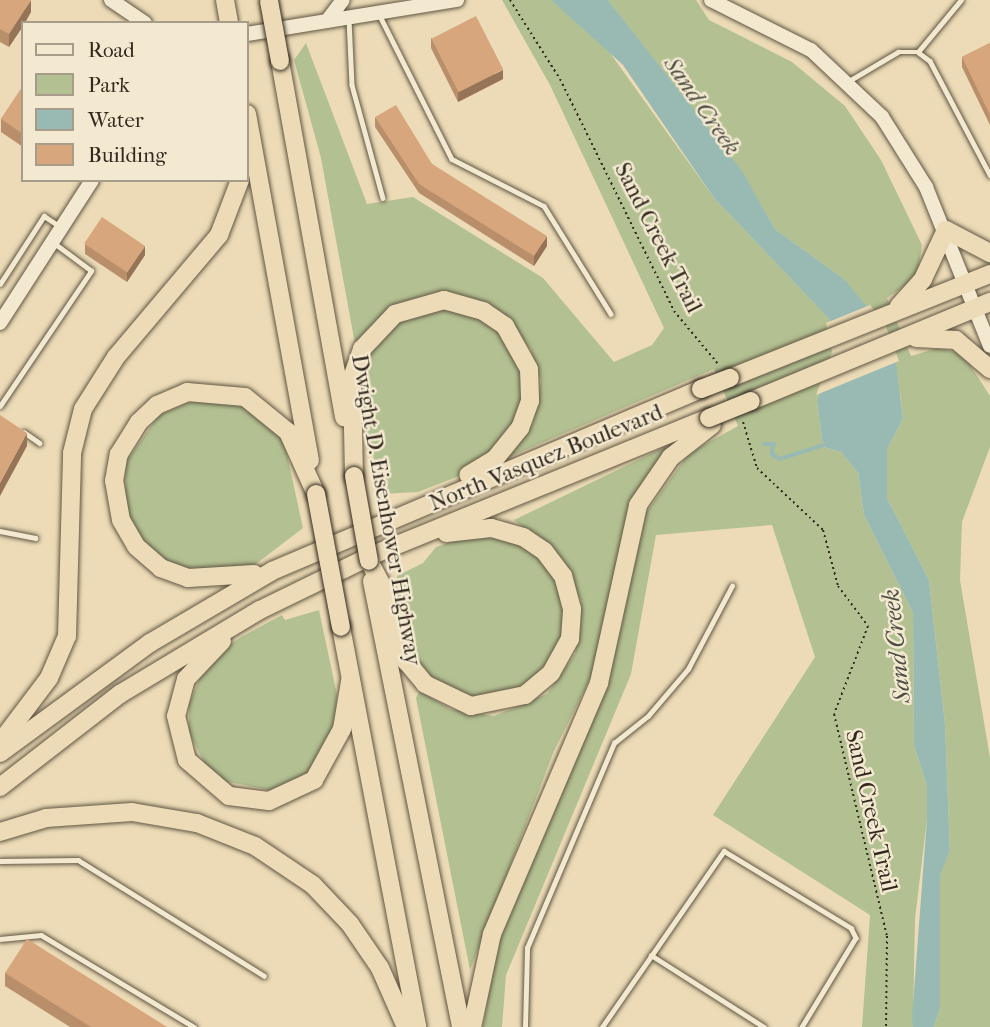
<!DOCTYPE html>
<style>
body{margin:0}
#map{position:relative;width:990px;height:1027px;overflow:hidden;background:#ecdbb6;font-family:"IM FELL French Canon",serif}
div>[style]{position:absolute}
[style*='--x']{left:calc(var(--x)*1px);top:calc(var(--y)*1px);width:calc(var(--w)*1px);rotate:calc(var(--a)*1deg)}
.green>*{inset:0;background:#b3c192}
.water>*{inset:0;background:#99bab3}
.pier>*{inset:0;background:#ecdbb6}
.stream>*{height:3.5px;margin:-1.75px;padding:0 1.75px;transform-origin:1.75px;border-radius:1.75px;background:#99bab3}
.path>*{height:2px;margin-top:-1px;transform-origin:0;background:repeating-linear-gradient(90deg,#32291e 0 2px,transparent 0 5.5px)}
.roads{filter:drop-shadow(0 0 2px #605644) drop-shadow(0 0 2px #605644)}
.lane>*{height:4.5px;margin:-2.25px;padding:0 2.25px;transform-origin:2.25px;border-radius:2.25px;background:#f3e8d0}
.secondary>*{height:14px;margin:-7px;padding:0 7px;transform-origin:7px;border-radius:7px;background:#f3e8d0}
.highway>*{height:18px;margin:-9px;padding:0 9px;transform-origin:9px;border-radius:9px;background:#ecdbb6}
.bridges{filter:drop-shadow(0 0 2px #32291e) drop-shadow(0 0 2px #32291e)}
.highway-bridge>*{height:18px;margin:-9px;padding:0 9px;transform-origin:9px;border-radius:9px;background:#ecdbb6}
.wall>*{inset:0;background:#b98f6b}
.shaded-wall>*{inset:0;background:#967457}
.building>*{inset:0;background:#d7a67c;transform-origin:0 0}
span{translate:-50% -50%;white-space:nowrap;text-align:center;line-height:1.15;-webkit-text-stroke:5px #f3e8d0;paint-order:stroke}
.street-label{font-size:23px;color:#32291e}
.water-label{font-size:24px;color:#4c4d43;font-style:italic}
.legend{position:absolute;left:21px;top:21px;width:228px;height:161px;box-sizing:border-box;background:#f3e8d0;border:2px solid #a69c89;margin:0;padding:9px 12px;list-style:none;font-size:21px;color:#32291e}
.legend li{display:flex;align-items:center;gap:14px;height:35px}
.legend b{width:35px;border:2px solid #a69c89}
</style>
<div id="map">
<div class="green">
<div style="clip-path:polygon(502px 0,551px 0,600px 39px,714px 198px,829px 319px,835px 352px,817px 401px,823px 447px,841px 452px,858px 473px,864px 515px,913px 613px,914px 746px,927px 786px,927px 819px,915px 919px,913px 1027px,862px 1027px,870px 915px,713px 815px,815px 657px,772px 525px,656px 535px,631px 674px,506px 975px,502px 1027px,483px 1027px,497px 946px,608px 685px,646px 513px,689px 453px,738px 426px,714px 369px,509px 457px,533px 423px,541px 381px,531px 350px,509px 320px,474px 299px,431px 294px,381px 316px,355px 344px,321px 158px,294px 60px,306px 43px,367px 204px,413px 197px,543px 278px,614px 362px,652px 345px,664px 328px,550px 85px)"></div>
<div style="clip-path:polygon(608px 0,696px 0,709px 20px,792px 62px,845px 106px,881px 160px,922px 245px,917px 277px,887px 298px,911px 356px,938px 348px,963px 354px,990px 396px,990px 447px,962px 522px,960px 580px,990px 758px,990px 1027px,934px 1027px,940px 1009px,940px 874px,950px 851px,945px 724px,929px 580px,887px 498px,887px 449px,903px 419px,900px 393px,844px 279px,775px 229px,741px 171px)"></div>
<div style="clip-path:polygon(443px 308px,482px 319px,505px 338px,520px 366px,524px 401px,512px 434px,467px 473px,418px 492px,382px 494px,361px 402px,362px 372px,371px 349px,392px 324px)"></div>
<div style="clip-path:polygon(224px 399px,250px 408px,284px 441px,303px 528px,252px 567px,181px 571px,149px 552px,126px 517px,125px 463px,159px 415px,195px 400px)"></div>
<div style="clip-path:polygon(665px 447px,670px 451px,627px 519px,593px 673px,554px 751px,470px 970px,416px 698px,420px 691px,450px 709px,494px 716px,547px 694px,575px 654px,581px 601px,561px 558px,514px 520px)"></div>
<div style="clip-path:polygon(468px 536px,500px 536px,529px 548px,552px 572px,564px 598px,566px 629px,553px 662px,516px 695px,471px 699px,445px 690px,418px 666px,409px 647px,397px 576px,423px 563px,436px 547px)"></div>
<div style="clip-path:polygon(319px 610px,337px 695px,335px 732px,310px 775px,274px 791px,224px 781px,205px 764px,189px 732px,189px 704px,200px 678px,220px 651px,241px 637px,282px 615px,285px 620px)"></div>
</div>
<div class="water">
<div style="clip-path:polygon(551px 0,608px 0,742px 171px,775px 229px,844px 279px,882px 325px,896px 363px,903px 419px,887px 449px,887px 498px,929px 580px,945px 724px,950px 851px,940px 875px,940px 1009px,934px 1027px,913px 1027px,912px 1017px,927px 819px,927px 786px,914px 746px,913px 613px,864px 515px,858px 473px,841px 452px,823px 447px,817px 401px,835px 352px,829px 319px,714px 198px,623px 65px)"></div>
</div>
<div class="pier">
<div style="clip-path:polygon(870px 305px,885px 324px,899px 361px,816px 395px,832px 352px,826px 323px)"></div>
</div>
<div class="stream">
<div style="--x:764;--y:444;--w:10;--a:0"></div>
<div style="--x:774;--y:444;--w:10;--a:101"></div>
<div style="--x:772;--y:454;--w:9;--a:32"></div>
<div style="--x:780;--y:459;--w:49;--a:-17.7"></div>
</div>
<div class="path">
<div style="--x:510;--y:0;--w:93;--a:57.7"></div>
<div style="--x:560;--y:79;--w:258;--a:63.8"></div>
<div style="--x:674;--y:311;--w:70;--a:50.2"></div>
<div style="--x:743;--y:422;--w:48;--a:73.1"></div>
<div style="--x:757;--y:468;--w:91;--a:43.2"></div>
<div style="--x:823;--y:530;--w:58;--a:75"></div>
<div style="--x:838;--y:586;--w:50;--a:53.1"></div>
<div style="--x:868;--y:626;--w:94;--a:111.1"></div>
<div style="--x:834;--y:714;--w:228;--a:76.6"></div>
<div style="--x:887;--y:936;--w:91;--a:90.6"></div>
</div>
<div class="roads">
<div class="lane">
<div style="--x:379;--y:14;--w:162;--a:63.3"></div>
<div style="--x:452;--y:159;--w:103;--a:27.1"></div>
<div style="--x:544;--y:206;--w:127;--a:58.2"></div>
<div style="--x:349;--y:19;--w:66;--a:87.4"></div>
<div style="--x:352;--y:85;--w:117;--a:74.7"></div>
<div style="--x:918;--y:52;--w:67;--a:-50.4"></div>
<div style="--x:849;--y:81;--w:57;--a:-30.6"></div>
<div style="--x:898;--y:52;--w:20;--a:0"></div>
<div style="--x:918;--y:52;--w:15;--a:37"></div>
<div style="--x:930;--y:61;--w:129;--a:62.2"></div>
<div style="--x:0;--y:284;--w:81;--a:-57.1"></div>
<div style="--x:44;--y:216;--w:17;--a:33"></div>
<div style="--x:0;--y:406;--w:163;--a:-56"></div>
<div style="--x:91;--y:271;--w:44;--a:-143.4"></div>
<div style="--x:24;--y:432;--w:19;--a:35"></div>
<div style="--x:0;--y:531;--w:36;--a:11"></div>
<div style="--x:0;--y:861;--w:78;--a:-0.7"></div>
<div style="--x:78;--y:860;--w:219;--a:31.9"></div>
<div style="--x:0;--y:939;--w:41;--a:-5.6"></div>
<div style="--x:41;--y:935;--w:179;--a:31"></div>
<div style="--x:651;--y:955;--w:134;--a:32.5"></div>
<div style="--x:525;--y:1027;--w:79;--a:-88.5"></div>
<div style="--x:527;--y:948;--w:223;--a:-67"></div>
<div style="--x:614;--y:743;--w:43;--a:-38.5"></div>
<div style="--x:648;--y:716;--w:62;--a:-49.6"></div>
<div style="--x:688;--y:669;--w:94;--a:-62.1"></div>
<div style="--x:602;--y:1027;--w:214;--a:-55.3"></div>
<div style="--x:724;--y:851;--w:149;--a:31.2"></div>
<div style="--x:851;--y:928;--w:11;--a:63"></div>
<div style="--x:856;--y:938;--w:104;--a:121.2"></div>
</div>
<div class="secondary">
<div style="--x:111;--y:0;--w:41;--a:34.1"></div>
<div style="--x:711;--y:0;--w:112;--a:26.6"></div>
<div style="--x:811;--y:50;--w:98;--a:43.3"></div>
<div style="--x:882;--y:117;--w:83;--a:57.8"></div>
<div style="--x:926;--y:187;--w:171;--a:68.1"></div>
<div style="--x:327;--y:21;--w:26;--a:-53"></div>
<div style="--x:247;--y:34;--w:213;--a:-9.2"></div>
<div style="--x:0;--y:323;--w:170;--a:-57.2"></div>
</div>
<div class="highway">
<div style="--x:225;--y:0;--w:23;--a:80"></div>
<div style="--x:280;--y:61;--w:362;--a:79.8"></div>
<div style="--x:247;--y:114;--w:352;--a:79.7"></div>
<div style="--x:899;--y:306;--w:36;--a:-48"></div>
<div style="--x:923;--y:279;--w:54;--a:-64.9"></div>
<div style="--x:946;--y:230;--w:50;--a:27.6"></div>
<div style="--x:916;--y:338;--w:40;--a:2.9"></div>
<div style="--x:956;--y:340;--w:45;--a:40.5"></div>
<div style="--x:730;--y:378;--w:280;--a:-21.8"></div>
<div style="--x:751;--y:401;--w:259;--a:-22.5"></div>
<div style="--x:354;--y:476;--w:98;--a:-91.2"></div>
<div style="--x:352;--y:378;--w:31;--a:-71"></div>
<div style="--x:362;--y:349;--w:48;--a:-46.7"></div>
<div style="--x:395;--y:314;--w:51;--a:-15.9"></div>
<div style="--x:444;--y:300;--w:41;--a:15.8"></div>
<div style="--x:483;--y:311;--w:27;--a:34"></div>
<div style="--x:505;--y:326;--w:49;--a:60.8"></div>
<div style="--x:529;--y:369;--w:32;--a:88"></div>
<div style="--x:530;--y:401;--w:29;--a:110"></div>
<div style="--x:520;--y:428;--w:40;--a:129"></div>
<div style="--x:495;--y:459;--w:31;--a:149"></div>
<div style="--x:369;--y:561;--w:51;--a:61.9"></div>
<div style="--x:393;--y:606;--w:57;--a:76.7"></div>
<div style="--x:406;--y:661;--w:30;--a:50"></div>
<div style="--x:425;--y:684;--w:51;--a:25.6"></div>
<div style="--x:471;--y:706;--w:55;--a:-11.5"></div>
<div style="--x:525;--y:695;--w:34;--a:-40"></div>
<div style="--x:551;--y:673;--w:39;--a:-61"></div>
<div style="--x:570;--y:639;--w:30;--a:-86"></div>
<div style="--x:572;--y:609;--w:34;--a:-105"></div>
<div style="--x:563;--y:576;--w:31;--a:-127"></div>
<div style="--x:544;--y:551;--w:25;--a:-146"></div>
<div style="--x:523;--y:537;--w:33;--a:-164"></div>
<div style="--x:491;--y:528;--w:45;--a:173.7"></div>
<div style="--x:254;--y:574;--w:66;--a:176.5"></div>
<div style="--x:188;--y:578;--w:29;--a:-160"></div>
<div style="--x:161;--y:568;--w:33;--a:-139"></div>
<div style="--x:136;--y:546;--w:30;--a:-120"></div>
<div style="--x:121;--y:520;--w:40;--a:-100"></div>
<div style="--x:114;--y:481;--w:27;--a:-80"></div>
<div style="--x:119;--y:454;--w:38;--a:-58"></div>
<div style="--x:139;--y:422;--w:25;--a:-43"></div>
<div style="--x:157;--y:405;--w:33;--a:-23"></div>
<div style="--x:187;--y:392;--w:58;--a:4.9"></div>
<div style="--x:245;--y:397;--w:55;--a:39.1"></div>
<div style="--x:288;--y:432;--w:68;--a:65.7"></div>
<div style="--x:372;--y:581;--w:455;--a:78.7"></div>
<div style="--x:341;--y:627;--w:407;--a:79.2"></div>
<div style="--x:222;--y:641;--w:52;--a:133.5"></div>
<div style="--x:186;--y:679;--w:38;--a:105"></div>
<div style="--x:176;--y:716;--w:45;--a:76"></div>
<div style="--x:187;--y:760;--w:55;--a:40.6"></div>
<div style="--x:229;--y:796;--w:40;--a:7.1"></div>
<div style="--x:269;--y:801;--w:50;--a:-25"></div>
<div style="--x:314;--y:780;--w:58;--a:-61.2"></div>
<div style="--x:342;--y:729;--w:49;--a:-80.5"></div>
<div style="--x:0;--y:743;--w:81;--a:-53"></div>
<div style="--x:49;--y:678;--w:46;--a:-66.8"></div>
<div style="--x:67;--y:636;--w:183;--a:-88.4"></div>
<div style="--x:72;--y:453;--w:45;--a:-76"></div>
<div style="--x:83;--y:409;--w:62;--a:-57.6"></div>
<div style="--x:116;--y:357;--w:160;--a:-49.8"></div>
<div style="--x:219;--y:235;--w:59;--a:-69.1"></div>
<div style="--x:0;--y:753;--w:186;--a:-36.3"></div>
<div style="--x:150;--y:643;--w:142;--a:-30.5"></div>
<div style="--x:272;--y:571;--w:466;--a:-23"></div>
<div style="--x:0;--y:787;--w:152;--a:-37.8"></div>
<div style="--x:120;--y:694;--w:163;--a:-31"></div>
<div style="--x:260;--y:610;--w:128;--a:-26"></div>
<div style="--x:375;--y:554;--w:361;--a:-22.2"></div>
<div style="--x:0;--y:832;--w:48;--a:-16.9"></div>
<div style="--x:46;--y:818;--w:86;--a:-4"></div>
<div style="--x:132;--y:812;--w:66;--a:9.6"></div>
<div style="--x:197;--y:823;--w:62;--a:21.6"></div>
<div style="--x:255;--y:846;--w:70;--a:33.9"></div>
<div style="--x:313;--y:885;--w:54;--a:46.5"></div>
<div style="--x:350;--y:924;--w:53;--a:55.7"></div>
<div style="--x:380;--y:968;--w:64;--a:66.2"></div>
<div style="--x:472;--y:1027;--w:95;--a:-77.9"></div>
<div style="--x:492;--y:934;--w:273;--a:-66.9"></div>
<div style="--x:599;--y:683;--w:182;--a:-77.6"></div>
<div style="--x:638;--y:505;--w:58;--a:-55.5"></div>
<div style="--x:671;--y:457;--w:52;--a:-38"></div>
</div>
</div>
<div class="bridges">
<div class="highway-bridge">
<div style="--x:269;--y:1;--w:61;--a:79.6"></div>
<div style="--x:701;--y:389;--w:31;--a:-21"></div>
<div style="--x:709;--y:418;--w:45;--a:-22"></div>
<div style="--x:354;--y:476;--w:86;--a:80"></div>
<div style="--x:316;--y:494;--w:135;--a:79.4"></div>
</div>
</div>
<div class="wall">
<div style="clip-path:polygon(0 0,31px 12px,23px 23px,23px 26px,9px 47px,0 42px)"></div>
<div style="clip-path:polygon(431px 38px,503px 79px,458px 102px,431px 48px)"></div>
<div style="clip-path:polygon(990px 43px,990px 125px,962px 67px,962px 57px)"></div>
<div style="clip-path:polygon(23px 86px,23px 147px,1px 132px,1px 119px)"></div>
<div style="clip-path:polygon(375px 117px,432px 164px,547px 246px,534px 266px,419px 193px,375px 127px)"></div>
<div style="clip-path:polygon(85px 244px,145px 255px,127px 282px,85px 254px)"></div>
<div style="clip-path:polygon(5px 973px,167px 1027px,70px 1027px,5px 986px)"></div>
</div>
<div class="shaded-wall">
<div style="clip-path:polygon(31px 0,31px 12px,25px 23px,23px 23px,23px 26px,9px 47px,9px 34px)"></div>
<div style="clip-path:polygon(503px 70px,503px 79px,458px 102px,458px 92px)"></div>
<div style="clip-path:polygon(547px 236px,547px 246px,534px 266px,534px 256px)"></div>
<div style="clip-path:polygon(145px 246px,145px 255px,127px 282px,127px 272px)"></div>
<div style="clip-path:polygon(27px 433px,27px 446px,0 496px,0 483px)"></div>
</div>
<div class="building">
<div style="clip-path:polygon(0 0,31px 0,9px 34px,0 29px)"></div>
<div style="left:476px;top:16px;width:60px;height:50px;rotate:63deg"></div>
<div style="clip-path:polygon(990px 43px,990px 115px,962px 57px)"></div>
<div style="clip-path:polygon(23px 86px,23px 134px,1px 119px)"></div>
<div style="clip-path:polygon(396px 105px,432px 164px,547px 236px,534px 256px,419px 184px,375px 117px)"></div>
<div style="left:102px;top:217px;width:52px;height:32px;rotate:34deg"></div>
<div style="clip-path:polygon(0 415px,27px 433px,0 483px)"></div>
<div style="clip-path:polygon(27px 939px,167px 1027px,91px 1027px,5px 973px)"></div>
</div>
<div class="street-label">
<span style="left:658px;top:238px;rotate:63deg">Sand Creek Trail</span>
<span style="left:546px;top:458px;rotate:-22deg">North Vasquez Boulevard</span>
<span style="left:386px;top:510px;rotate:80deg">Dwight D. Eisenhower Highway</span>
<span style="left:871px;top:811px;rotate:77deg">Sand Creek Trail</span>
</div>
<div class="water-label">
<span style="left:702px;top:106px;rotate:55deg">Sand Creek</span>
<span style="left:897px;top:646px;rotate:-96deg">Sand Creek</span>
</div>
<ul class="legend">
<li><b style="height:9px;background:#f3e8d0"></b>Road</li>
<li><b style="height:19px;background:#b3c192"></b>Park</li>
<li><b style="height:19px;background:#99bab3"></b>Water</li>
<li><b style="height:19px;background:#d7a67c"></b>Building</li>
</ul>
</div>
